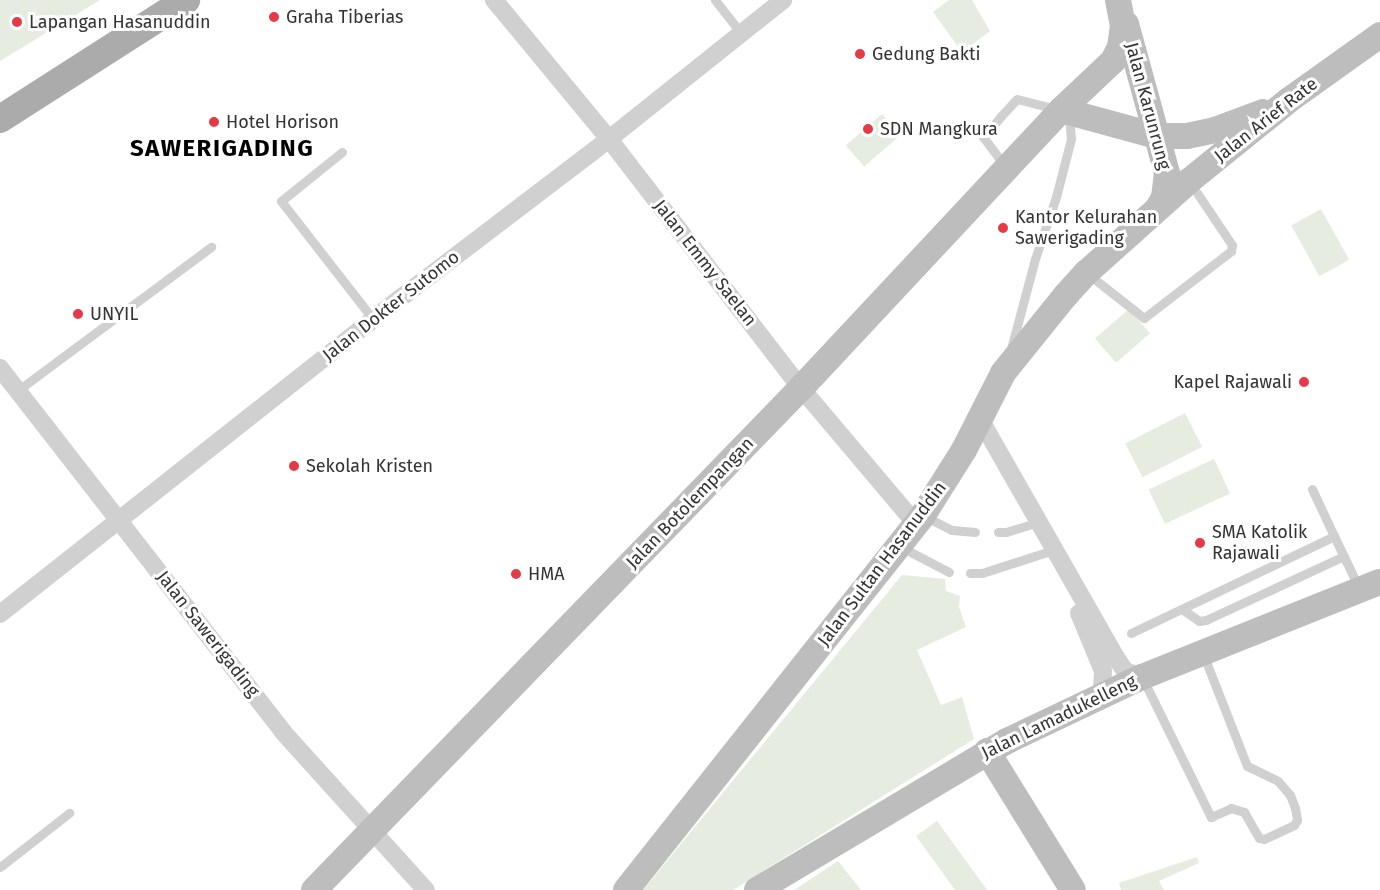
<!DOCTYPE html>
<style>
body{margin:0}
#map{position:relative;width:1380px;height:890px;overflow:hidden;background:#fff;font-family:"Fira Sans",sans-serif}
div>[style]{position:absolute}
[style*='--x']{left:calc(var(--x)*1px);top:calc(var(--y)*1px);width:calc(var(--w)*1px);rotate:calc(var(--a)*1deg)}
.green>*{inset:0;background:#e6ecdf;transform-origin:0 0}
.lane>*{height:9px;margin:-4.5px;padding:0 4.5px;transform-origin:4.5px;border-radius:4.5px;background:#d0d0d0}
.street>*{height:18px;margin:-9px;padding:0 9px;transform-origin:9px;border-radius:9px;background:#d0d0d0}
.secondary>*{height:26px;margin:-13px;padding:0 13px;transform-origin:13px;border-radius:13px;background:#bdbdbd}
.primary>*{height:28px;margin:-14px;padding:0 14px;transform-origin:14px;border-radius:14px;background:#ababab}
.dots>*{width:16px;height:16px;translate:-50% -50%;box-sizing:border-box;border:3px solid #fff;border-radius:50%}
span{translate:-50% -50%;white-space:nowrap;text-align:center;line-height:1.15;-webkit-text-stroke:6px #fff;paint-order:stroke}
.poi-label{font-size:18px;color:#333}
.left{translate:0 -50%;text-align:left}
.right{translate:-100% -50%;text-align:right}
.street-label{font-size:18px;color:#333}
.district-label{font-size:24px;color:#000;font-weight:700;letter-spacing:1.5px}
</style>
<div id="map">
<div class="green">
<div style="clip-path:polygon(0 0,100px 0,0 61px)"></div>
<div style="clip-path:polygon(949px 0,972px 0,990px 31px,962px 52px,933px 12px)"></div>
<div style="left:882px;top:114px;width:28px;height:48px;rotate:49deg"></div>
<div style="left:1321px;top:209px;width:58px;height:34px;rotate:61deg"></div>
<div style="left:1129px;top:309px;width:32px;height:45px;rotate:49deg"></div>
<div style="left:1185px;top:413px;width:38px;height:67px;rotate:63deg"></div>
<div style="left:1214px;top:459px;width:38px;height:72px;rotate:65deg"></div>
<div style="clip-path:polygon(902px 575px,945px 579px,946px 591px,960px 596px,959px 607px,966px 627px,917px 650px,941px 705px,962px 697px,974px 739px,733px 890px,643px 890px)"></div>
<div style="clip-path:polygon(937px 821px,987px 890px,955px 890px,916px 836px)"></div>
<div style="clip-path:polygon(1197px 857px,1199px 863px,1159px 881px,1164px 890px,1121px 890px,1119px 883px)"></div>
<div style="clip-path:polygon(838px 861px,861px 890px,794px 890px)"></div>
</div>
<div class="lane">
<div style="--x:715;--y:0;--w:42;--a:51.8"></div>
<div style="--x:342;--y:152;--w:78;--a:141.2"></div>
<div style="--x:281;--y:201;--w:150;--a:52.1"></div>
<div style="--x:1005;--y:166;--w:36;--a:-127"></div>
<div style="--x:983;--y:137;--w:28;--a:-49"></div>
<div style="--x:1001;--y:116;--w:23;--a:-47"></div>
<div style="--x:1017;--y:99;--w:40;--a:14.4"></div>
<div style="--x:1088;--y:274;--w:71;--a:38.2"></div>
<div style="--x:1144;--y:318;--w:110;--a:-37.6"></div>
<div style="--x:1231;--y:251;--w:6;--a:-81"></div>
<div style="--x:1232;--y:245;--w:77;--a:-123.9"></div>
<div style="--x:1011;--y:349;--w:93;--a:-75.1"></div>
<div style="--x:1035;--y:259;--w:65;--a:-71.3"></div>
<div style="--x:1056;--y:197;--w:60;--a:-75.5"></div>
<div style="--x:1071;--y:139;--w:23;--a:-95"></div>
<div style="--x:17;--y:391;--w:242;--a:-36.6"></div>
<div style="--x:1312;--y:489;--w:52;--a:64.9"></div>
<div style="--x:924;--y:516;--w:31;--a:27"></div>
<div style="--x:952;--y:530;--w:23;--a:5"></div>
<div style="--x:998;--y:532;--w:8;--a:0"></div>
<div style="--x:1006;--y:532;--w:34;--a:-17"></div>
<div style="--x:901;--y:547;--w:54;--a:27.5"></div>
<div style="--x:970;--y:573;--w:12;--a:0"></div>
<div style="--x:982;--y:573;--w:75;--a:-17.9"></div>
<div style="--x:1182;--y:609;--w:21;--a:35"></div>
<div style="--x:1199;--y:621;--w:7;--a:-8"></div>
<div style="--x:1206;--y:620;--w:152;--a:-24.9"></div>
<div style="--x:1131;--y:633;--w:225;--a:-25.5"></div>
<div style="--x:1334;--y:536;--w:58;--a:64.3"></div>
<div style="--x:1143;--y:679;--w:154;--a:63.8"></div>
<div style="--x:1211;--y:817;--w:22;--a:-24"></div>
<div style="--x:1231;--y:808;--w:14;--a:17"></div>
<div style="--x:1244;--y:812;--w:30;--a:60"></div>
<div style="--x:1259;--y:838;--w:5;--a:11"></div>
<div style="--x:1264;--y:839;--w:33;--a:-25"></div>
<div style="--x:1294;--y:825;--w:6;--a:-59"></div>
<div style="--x:1297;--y:820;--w:12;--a:-99"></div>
<div style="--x:1295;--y:808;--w:14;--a:-111"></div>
<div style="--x:1290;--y:795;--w:18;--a:-131"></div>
<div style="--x:1278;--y:781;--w:34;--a:-154"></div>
<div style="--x:1247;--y:766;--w:120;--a:-111.4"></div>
<div style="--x:0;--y:867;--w:88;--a:-38"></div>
</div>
<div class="street">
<div style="--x:494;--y:0;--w:180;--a:50.4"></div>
<div style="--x:609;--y:139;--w:314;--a:52.4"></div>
<div style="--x:801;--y:388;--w:178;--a:49.8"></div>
<div style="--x:0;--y:368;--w:461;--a:52.1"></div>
<div style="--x:283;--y:732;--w:213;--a:47.9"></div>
<div style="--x:980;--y:419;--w:273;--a:60.3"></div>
<div style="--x:1115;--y:656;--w:18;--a:56"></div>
<div style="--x:1125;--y:671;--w:18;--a:19"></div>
<div style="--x:1079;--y:613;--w:63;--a:67.5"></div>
<div style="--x:1103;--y:671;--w:19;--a:93"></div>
<div style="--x:1102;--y:690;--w:11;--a:124"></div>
<div style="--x:0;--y:614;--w:476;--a:-38.3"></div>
<div style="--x:373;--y:319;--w:297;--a:-37.3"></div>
<div style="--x:609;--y:139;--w:223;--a:-38.6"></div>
</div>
<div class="secondary">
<div style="--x:1126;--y:24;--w:155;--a:74.6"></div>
<div style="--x:1167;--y:173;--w:25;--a:97"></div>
<div style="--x:1164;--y:198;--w:12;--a:121"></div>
<div style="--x:1061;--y:110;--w:99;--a:15.2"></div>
<div style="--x:1157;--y:136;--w:30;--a:0"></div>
<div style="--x:1187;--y:136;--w:29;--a:-12"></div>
<div style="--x:1215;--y:130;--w:51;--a:-20.6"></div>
<div style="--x:987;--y:751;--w:163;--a:58.3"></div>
<div style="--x:314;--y:890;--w:699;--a:-45.87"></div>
<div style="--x:801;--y:388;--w:381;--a:-46.9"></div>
<div style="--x:1061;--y:110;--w:71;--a:-43.3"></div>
<div style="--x:1113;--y:61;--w:16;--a:-63"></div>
<div style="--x:1120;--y:47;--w:21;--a:-82"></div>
<div style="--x:1123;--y:26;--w:26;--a:-101"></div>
<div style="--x:626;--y:890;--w:478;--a:-51.6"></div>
<div style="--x:923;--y:515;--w:77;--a:-57.8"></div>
<div style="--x:964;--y:450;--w:86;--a:-63.1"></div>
<div style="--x:1003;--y:373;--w:100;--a:-51.1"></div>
<div style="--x:1066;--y:295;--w:30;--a:-48"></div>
<div style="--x:1086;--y:273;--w:138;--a:-41.8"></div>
<div style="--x:1189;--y:181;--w:129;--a:-39"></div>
<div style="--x:1289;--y:100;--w:112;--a:-35.5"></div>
<div style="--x:757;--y:890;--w:291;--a:-30.8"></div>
<div style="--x:1007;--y:741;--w:149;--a:-25.4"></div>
<div style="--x:1142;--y:677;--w:256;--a:-21.8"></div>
</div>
<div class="primary">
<div style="--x:0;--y:119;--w:221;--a:-32.6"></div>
</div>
<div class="dots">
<div style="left:274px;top:17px;background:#e63946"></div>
<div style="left:17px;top:22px;background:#e63946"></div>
<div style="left:860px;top:54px;background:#e63946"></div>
<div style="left:214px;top:122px;background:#e63946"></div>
<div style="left:868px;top:129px;background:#e63946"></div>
<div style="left:1003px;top:228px;background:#e63946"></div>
<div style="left:78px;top:314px;background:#e63946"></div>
<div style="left:1304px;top:382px;background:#e63946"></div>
<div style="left:294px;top:466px;background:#e63946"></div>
<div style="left:1200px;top:543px;background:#e63946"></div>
<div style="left:516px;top:574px;background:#e63946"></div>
</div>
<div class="poi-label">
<span class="left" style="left:286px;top:17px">Graha Tiberias</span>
<span class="left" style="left:29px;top:22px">Lapangan Hasanuddin</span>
<span class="left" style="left:872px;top:54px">Gedung Bakti</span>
<span class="left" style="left:226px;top:122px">Hotel Horison</span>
<span class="left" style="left:880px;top:129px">SDN Mangkura</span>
<span class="left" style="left:1015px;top:228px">Kantor Kelurahan<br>Sawerigading</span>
<span class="left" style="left:90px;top:314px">UNYIL</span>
<span class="right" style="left:1292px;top:382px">Kapel Rajawali</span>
<span class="left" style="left:306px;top:466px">Sekolah Kristen</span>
<span class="left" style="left:1212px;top:543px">SMA Katolik<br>Rajawali</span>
<span class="left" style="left:528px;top:574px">HMA</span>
</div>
<div class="street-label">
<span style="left:1148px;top:106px;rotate:75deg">Jalan Karunrung</span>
<span style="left:1266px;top:120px;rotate:-38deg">Jalan Arief Rate</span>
<span style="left:705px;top:263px;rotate:52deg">Jalan Emmy Saelan</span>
<span style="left:391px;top:306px;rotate:-38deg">Jalan Dokter Sutomo</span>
<span style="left:690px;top:503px;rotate:-46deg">Jalan Botolempangan</span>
<span style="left:882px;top:564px;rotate:-53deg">Jalan Sultan Hasanuddin</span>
<span style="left:208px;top:634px;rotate:52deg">Jalan Sawerigading</span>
<span style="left:1059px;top:717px;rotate:-26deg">Jalan Lamadukelleng</span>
</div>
<div class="district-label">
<span style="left:222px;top:149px">SAWERIGADING</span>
</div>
</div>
